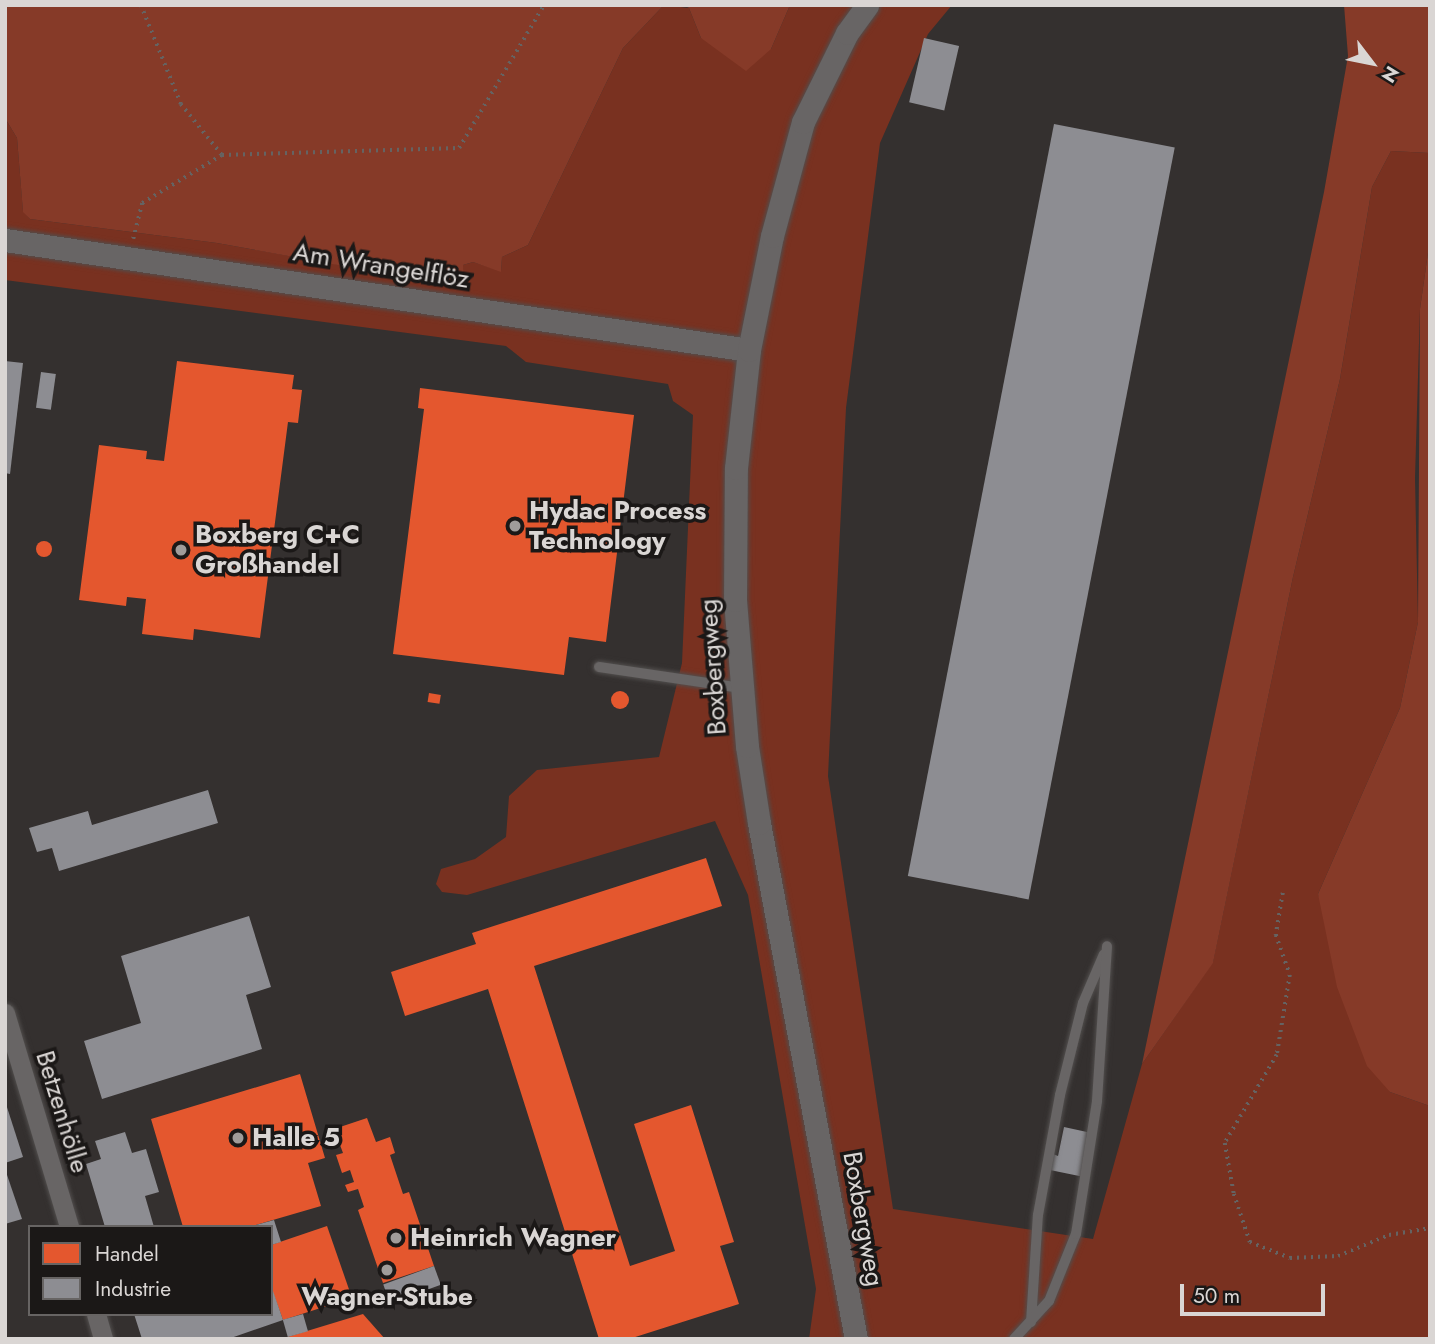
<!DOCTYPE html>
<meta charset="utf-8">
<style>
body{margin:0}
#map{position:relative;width:1435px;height:1344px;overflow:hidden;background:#34302f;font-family:Jost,sans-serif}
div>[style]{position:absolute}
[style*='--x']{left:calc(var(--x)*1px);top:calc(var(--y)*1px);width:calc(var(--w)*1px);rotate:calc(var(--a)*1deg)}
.green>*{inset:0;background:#793120}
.forest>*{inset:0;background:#863a28}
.shops>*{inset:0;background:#e4572e;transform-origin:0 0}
.round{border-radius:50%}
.industry>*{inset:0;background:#8d8d92;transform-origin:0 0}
.path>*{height:3.5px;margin-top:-1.75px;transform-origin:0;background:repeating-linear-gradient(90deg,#656362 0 2px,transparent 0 7px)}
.roads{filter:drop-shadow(0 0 2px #514e4d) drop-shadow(0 0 2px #514e4d)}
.service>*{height:10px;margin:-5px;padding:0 5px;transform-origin:5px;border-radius:5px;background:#686565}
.minor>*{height:19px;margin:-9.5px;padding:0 9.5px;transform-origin:9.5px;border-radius:9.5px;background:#686565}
.tertiary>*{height:23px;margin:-11.5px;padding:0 11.5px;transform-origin:11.5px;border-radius:11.5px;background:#686565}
.dots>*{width:19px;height:19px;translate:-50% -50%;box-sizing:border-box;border:4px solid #1b1817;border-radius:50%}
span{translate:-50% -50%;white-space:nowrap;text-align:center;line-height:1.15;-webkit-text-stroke:7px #1b1817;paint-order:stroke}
.street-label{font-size:26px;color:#dad6d4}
.poi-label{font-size:26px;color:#dad6d4;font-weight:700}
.left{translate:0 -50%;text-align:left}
.frame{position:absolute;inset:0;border:7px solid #dad6d4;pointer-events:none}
.legend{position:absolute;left:28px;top:1225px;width:245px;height:91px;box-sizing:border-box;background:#1b1817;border:2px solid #676463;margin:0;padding:9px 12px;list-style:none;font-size:21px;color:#dad6d4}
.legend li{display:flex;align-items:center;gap:14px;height:35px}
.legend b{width:35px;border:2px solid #676463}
.north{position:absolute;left:1337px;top:28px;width:70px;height:70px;-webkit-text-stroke:5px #1b1817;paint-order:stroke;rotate:122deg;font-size:19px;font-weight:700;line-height:28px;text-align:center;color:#dad6d4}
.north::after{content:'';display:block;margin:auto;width:24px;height:32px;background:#dad6d4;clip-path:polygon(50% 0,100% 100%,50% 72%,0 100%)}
.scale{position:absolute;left:1180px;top:1284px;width:145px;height:32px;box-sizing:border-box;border:4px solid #dad6d4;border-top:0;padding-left:9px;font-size:21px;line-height:24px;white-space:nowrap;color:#dad6d4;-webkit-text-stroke:5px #1b1817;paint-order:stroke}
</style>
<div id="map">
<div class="green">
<div style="clip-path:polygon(664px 5px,689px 8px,701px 38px,771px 49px,790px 5px,952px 5px,928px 34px,880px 143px,846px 408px,828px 776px,893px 1209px,1093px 1239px,1142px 1064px,1213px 962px,1293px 577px,1340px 379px,1372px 187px,1391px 151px,1430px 153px,1430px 239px,1420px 309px,1415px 478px,1418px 622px,1400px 708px,1318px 894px,1390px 1092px,1430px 1106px,1430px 1339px,809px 1339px,816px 1289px,748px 895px,715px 821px,467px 895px,442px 892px,436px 884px,441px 869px,475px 859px,506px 837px,509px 796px,537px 770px,659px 757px,682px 663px,693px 415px,673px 401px,668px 384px,526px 362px,506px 346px,5px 280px,5px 118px,17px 138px,23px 211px,30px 219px,217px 243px,463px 287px,463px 265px,473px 262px,501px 271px,502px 257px,528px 245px,623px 48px)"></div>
</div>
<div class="forest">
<div style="clip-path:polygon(5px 5px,664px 5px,623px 48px,528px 245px,502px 257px,501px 272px,473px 262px,463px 265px,464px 288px,217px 243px,30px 219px,23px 212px,17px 138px,5px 118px)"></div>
<div style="clip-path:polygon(683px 5px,790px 5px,771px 49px,746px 71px,701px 38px,689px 8px)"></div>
<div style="clip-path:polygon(1344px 5px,1430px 5px,1430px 153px,1391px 151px,1372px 187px,1340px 379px,1293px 577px,1213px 963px,1142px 1064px,1324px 192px,1348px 56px)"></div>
<div style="clip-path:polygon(1430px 239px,1430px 1106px,1390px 1092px,1367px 1066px,1337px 987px,1318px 894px,1400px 708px,1418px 622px,1420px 309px)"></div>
</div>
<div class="shops">
<div style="clip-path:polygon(177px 361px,294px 375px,292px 389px,302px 390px,298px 423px,288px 422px,260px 638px,194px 629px,193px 640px,142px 634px,146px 599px,127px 597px,126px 606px,79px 600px,99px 445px,147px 451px,146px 459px,164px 461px)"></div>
<div style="clip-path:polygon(420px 388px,634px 415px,606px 642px,569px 637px,564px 675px,393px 654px,424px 409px,418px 408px)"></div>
<div class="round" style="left:36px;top:541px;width:16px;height:16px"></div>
<div class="round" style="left:611px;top:691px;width:18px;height:18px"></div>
<div style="left:429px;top:693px;width:12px;height:9px;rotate:9deg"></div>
<div style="clip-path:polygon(706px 858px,722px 906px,534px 966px,630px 1266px,675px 1251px,634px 1124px,691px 1105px,734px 1242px,720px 1246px,739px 1304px,629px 1339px,599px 1339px,488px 989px,405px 1016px,391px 972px,476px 944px,472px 933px)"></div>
<div style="clip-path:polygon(300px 1074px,325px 1158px,308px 1163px,321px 1206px,249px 1227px,183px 1227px,151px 1119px)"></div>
<div style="clip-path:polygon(367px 1118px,376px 1142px,390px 1137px,395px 1153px,390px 1155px,403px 1194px,409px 1192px,434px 1266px,383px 1283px,358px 1210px,364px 1207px,358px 1189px,348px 1192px,345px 1185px,354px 1182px,350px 1170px,342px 1173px,336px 1155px,343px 1153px,334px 1129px)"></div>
<div style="clip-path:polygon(327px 1226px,352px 1298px,283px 1320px,271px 1287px,271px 1245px)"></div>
<div style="clip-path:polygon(363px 1314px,385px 1339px,284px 1339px,284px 1338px)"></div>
</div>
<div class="industry">
<div style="left:924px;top:38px;width:36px;height:66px;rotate:13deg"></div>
<div style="left:1054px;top:124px;width:123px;height:766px;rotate:11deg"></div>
<div style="clip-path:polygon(5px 361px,23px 363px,10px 474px,5px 473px)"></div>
<div style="left:41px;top:372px;width:15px;height:36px;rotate:8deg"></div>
<div style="clip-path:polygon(208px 790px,218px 823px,59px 871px,52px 848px,37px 852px,29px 828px,88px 811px,92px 825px)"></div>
<div style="clip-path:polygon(249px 916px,271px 987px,246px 995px,262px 1049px,102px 1099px,84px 1041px,141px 1023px,121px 956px)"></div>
<div style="clip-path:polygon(5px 1101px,23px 1157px,5px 1163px)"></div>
<div style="clip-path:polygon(1064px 1127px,1087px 1132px,1084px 1177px,1050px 1170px,1053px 1154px,1058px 1156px)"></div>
<div style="clip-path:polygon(125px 1132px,132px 1153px,146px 1149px,159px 1192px,145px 1196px,154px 1227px,105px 1227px,86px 1164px,101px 1159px,95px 1141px)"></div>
<div style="clip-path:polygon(5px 1169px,22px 1219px,5px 1224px)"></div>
<div style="clip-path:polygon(274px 1220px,281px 1242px,271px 1245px,271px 1227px,252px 1226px)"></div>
<div style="left:434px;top:1266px;width:20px;height:54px;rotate:70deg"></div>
<div style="clip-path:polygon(272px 1288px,283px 1320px,228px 1339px,142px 1339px,134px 1314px,271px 1314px)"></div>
<div style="left:303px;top:1314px;width:18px;height:21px;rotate:74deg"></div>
</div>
<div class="path">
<div style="--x:141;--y:5;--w:107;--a:68"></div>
<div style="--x:181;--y:104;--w:65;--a:51.2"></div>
<div style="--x:133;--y:239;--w:37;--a:-76"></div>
<div style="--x:142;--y:203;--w:93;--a:-31"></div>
<div style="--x:222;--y:155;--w:237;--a:-1.7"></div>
<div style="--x:459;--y:148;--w:166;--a:-59.3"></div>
<div style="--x:1283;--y:893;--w:43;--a:99.5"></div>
<div style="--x:1276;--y:935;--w:42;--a:70.7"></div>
<div style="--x:1290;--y:975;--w:81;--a:99.2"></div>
<div style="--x:1277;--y:1055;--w:102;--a:120.6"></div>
<div style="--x:1225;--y:1143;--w:52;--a:80"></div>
<div style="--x:1234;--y:1194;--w:51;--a:71.6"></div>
<div style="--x:1250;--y:1242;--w:43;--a:21.8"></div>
<div style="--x:1290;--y:1258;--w:48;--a:-2.4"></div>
<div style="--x:1338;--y:1256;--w:55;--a:-22.4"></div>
<div style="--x:1389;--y:1235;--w:42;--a:-9.7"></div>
</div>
<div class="roads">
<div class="service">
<div style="--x:599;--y:667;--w:144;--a:8.4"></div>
<div style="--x:1031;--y:1322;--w:107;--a:-86.3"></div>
<div style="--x:1038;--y:1215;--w:122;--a:-79.6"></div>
<div style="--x:1060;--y:1095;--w:95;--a:-76"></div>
<div style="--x:1083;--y:1003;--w:53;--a:-66.8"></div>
<div style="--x:1014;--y:1339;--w:52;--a:-47.4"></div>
<div style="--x:1049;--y:1301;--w:72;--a:-68.1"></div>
<div style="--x:1076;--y:1234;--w:135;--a:-81"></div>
<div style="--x:1097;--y:1101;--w:155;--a:-86.3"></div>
</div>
<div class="minor">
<div style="--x:5;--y:1013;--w:223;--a:73.3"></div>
<div style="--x:96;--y:1314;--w:26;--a:74"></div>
</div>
<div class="tertiary">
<div style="--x:5;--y:240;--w:752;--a:8.41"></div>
<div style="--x:856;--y:1339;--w:525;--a:-100.65"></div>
<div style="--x:759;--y:823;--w:78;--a:-98.9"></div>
<div style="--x:747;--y:746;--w:146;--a:-94.7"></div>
<div style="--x:735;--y:600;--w:132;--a:-89.6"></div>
<div style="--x:736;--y:468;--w:119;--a:-83.7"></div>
<div style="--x:749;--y:350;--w:116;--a:-78.6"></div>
<div style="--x:772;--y:236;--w:118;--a:-74.8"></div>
<div style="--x:803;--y:122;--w:99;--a:-63.7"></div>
<div style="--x:847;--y:33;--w:34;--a:-54"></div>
</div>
</div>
<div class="dots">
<div style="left:515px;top:526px;background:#a09c9a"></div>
<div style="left:181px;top:550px;background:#a09c9a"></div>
<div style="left:238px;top:1138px;background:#a09c9a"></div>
<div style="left:396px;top:1238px;background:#a09c9a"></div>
<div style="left:387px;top:1270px;background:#a09c9a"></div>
</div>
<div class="street-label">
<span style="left:381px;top:266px;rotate:9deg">Am Wrangelflöz</span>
<span style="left:713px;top:667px;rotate:-94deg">Boxbergweg</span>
<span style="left:62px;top:1112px;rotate:73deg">Betzenhölle</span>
<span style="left:863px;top:1219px;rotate:80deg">Boxbergweg</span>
</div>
<div class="poi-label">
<span class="left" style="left:529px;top:526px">Hydac Process<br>Technology</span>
<span class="left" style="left:195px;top:550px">Boxberg C+C<br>Großhandel</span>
<span class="left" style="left:252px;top:1138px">Halle 5</span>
<span class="left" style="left:410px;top:1238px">Heinrich Wagner</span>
<span style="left:387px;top:1297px">Wagner-Stube</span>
</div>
<div class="frame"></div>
<ul class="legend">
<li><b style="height:19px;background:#e4572e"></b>Handel</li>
<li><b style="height:19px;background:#8d8d92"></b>Industrie</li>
</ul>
<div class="north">N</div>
<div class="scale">50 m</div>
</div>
